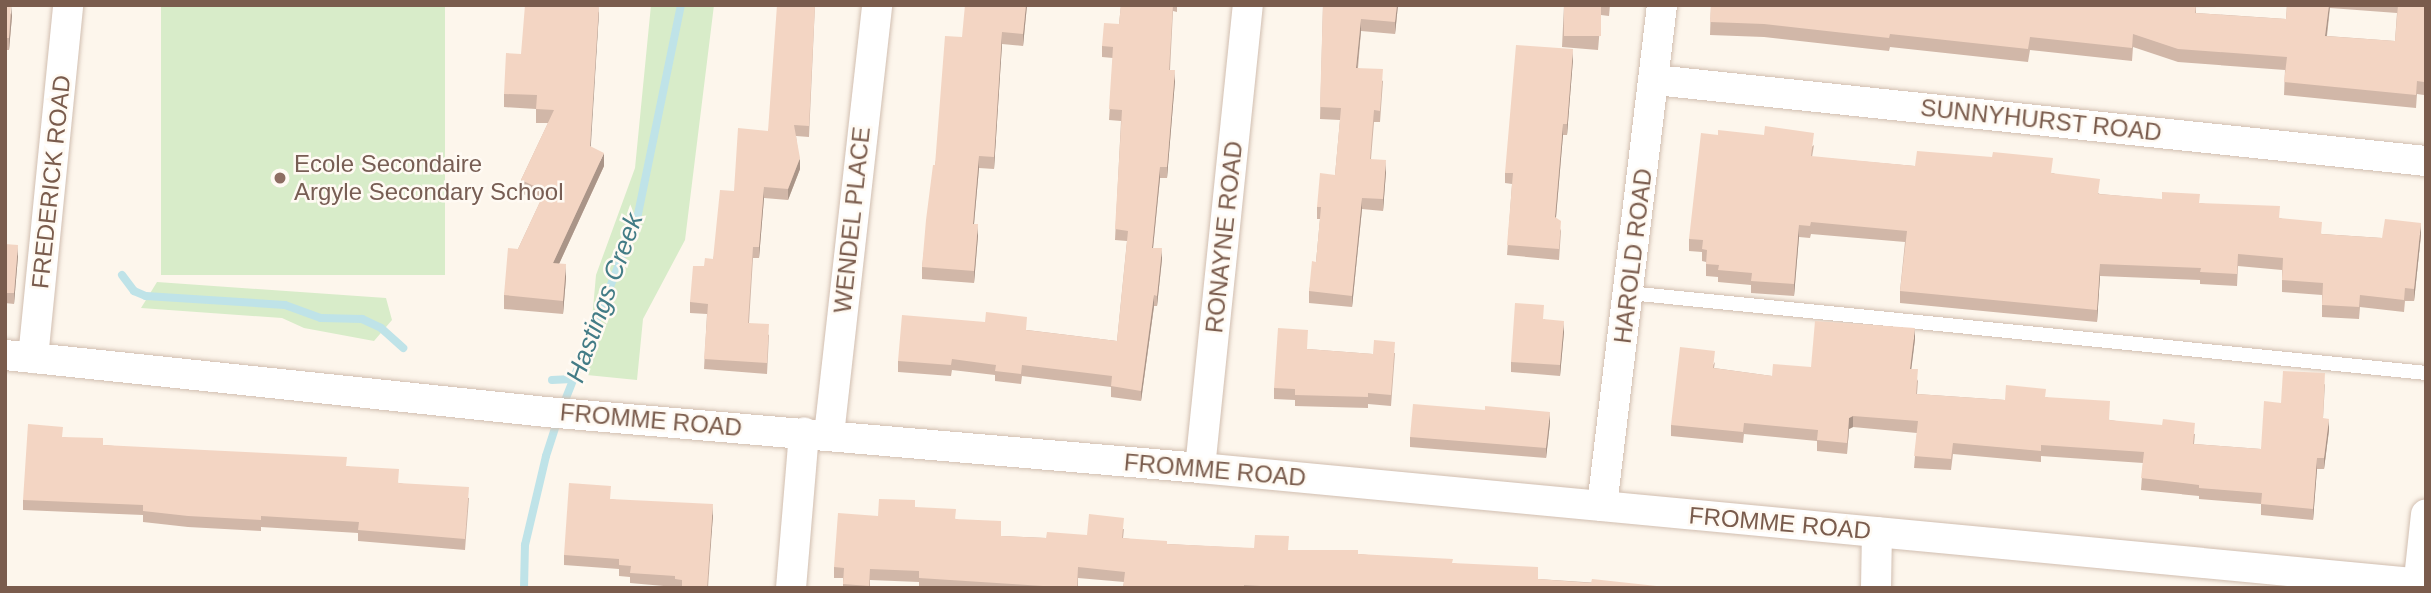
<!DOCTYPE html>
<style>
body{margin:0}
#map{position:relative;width:2431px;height:593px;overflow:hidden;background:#fdf6ec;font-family:Arial,sans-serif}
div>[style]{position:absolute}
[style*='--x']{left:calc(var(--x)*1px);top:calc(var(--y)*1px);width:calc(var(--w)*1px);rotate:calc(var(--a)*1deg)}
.green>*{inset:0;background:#d8ecc9;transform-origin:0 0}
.stream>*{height:8px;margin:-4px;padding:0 4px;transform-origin:4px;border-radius:4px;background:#bfe3e8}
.roads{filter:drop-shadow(0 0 2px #d1beb0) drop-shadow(0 0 2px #d1beb0)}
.lane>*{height:14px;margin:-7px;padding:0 7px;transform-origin:7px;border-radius:7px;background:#fff}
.street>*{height:30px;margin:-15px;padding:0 15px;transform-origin:15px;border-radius:15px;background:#fff}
.wall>*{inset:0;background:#d1b7a8}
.shaded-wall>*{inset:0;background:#aa9588}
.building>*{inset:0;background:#f3d5c3;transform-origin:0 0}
.dots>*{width:19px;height:19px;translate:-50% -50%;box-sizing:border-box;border:4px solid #fffaf3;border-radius:50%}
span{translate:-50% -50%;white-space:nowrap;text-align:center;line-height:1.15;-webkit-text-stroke:5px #fffaf3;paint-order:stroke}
.street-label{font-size:24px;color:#7a5c4d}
.education-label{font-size:24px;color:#785e54}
.left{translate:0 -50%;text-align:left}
.water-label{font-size:26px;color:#437c86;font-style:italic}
.frame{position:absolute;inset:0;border:7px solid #7a5c4d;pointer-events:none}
</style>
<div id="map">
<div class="green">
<div style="left:161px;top:5px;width:284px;height:270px"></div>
<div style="clip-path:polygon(651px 5px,714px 5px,685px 240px,643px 319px,637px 380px,587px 375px,596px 275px,635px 168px)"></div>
<div style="clip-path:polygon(157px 282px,386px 298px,392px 320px,374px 341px,304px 328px,282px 318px,141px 308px)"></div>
</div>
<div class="stream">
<div style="--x:122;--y:275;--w:20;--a:53"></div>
<div style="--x:134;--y:291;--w:13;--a:23"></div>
<div style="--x:146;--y:296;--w:139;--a:3.7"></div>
<div style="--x:285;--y:305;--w:38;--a:20"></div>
<div style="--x:321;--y:318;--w:41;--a:1.4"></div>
<div style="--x:362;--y:319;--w:21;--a:25"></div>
<div style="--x:381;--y:328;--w:30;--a:42"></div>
<div style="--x:552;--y:380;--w:20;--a:-3"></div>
<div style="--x:562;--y:408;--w:203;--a:-68.4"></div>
<div style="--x:637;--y:219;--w:218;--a:-78.4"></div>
<div style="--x:524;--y:588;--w:43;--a:-88.7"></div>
<div style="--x:525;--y:545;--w:91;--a:-76.7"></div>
<div style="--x:546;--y:456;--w:38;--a:-72"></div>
</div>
<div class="roads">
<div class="lane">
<div style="--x:1629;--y:293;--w:801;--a:5.73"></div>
</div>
<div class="street">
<div style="--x:1655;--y:80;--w:775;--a:6"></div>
<div style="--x:5;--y:355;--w:544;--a:6.01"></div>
<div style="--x:546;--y:412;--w:656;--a:4.89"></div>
<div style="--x:1200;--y:468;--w:1231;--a:5.41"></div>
<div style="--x:33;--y:358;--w:355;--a:-84.3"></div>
<div style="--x:829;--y:435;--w:433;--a:-83.6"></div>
<div style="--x:1200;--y:468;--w:465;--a:-84.1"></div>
<div style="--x:1602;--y:506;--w:505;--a:-83.17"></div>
<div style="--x:791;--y:588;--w:156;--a:-85.2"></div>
<div style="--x:1876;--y:588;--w:56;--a:-89"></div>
<div style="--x:2418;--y:588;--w:74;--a:-83.8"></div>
</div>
</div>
<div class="wall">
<div style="clip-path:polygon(5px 5px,12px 16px,9px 50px,5px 50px)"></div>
<div style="clip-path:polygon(815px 5px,809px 137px,796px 136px,800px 169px,788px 200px,764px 198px,759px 258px,753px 258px,749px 323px,769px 335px,767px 374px,704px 369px,707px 314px,690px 313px,690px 302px,704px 266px,713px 259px,734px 191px,768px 131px)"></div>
<div style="clip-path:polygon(1027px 5px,1023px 46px,1002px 44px,994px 169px,979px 168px,974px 224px,978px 236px,974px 283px,922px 279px,922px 267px,935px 165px,962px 37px)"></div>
<div style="clip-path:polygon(1121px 5px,1177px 5px,1177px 12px,1173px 11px,1170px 70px,1175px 81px,1167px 178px,1160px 178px,1153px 248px,1162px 259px,1157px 306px,1154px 306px,1141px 401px,1111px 397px,1111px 387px,1022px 376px,1021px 384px,995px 381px,995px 375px,952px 370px,951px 376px,898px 372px,898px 361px,1027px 330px,1117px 341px,1127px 241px,1115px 240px,1121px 121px,1109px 120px,1113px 58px,1102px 57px,1102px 46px,1119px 24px)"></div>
<div style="clip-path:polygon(1323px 5px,1398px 5px,1395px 34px,1361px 31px,1358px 68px,1383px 81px,1380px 122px,1374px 122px,1371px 159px,1386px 172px,1383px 211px,1362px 209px,1352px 307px,1309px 303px,1309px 291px,1316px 262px,1320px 219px,1317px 219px,1317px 207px,1335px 175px,1340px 120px,1320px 119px)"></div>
<div style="clip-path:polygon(1564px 5px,1610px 5px,1609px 16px,1601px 15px,1598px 50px,1562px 47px)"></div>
<div style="clip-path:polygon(evenodd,1711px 5px,2196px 5px,2196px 13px,2286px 19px,2287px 5px,2426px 5px,2424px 95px,2417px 94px,2416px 108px,2284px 95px,2285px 70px,2178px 62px,2133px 47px,2132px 61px,2030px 50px,2028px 62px,1890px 47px,1889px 51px,1764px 37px,1710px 35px,1711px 5px,2330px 8px,2397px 13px,2395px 41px,2327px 36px,2330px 8px)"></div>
<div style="clip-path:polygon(599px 12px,590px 146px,604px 166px,559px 264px,566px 278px,563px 314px,504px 309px,504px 295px,518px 249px,540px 202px,521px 193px,521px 180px,548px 123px,536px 123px,536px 109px,504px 107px,504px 94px,521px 54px)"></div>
<div style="clip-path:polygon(1573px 59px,1567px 135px,1563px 135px,1556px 218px,1561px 231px,1559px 260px,1507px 255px,1512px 184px,1505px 183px,1505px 173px)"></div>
<div style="clip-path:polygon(1814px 145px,1812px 157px,1915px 166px,2053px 173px,2100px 194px,2200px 203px,2280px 218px,2322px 234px,2382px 238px,2421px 235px,2414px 301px,2405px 301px,2404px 312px,2360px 307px,2359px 319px,2322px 317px,2322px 295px,2282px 292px,2282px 270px,2238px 266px,2237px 286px,2200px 284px,2200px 280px,2100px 276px,2097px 322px,1900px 303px,1900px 291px,1905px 242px,1811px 234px,1810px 238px,1799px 237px,1794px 296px,1751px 293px,1751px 285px,1718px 282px,1718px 277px,1706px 276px,1706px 262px,1702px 261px,1702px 252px,1689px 251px,1689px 239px)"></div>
<div style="clip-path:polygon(5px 244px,18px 256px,14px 304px,5px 303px)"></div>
<div style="clip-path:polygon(1544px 319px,1564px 332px,1560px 376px,1511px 372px,1511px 362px)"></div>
<div style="clip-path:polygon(1915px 339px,1911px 369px,1918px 381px,1917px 394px,2005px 400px,2046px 397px,2110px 420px,2195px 434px,2194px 444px,2261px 449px,2281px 403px,2325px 384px,2323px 418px,2329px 430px,2324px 469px,2317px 469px,2313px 520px,2261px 515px,2261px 504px,2199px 499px,2199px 496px,2141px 490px,2143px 463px,2041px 456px,2041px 462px,1953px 454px,1951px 470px,1914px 468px,1917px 433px,1853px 427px,1849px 429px,1847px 454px,1817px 451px,1817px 441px,1744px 434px,1743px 443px,1671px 436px,1671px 425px,1715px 362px,1714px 368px,1772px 376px,1811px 367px)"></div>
<div style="clip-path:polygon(1307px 349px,1373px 354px,1395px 353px,1391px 406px,1368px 404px,1368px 408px,1295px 406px,1295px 400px,1274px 399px,1274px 388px)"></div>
<div style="clip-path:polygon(1550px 423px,1546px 458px,1410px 447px,1410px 437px)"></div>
<div style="clip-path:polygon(63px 437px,103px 445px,347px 466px,399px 483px,469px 498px,465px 550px,358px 541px,358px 533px,261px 527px,261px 531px,188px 527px,143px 522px,143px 515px,23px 510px,23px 500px)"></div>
<div style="clip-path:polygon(610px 499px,713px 515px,708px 588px,675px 588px,675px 587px,630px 583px,630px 577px,619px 576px,619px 569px,564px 565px,564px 555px)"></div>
<div style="clip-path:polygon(915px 507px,956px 519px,1001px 536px,1046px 538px,1087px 535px,1124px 529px,1123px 538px,1167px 544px,1358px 554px,1452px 563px,1538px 579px,1675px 588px,1123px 588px,1124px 582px,1078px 578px,1078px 588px,919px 588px,919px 582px,870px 580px,870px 588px,843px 588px,843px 578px,834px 578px,834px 567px)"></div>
</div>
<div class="shaded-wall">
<div style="clip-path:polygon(12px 5px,12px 16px,9px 50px,9px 38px)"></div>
<div style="clip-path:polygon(599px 5px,599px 12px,590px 159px,590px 146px)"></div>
<div style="clip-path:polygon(1026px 5px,1027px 5px,1023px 46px,1023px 34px)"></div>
<div style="clip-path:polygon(1397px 5px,1398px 5px,1395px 34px,1395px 22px)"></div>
<div style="clip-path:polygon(2329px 5px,2330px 5px,2325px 49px,2325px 36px)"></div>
<div style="clip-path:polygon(1361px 19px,1361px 31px,1356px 79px,1356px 68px)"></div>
<div style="clip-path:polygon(1002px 32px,1002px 44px,994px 169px,994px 157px)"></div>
<div style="clip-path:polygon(1573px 49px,1573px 59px,1567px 135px,1567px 124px)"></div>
<div style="clip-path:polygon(1175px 70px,1175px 81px,1167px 178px,1167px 167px)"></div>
<div style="clip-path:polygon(1563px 124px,1563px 135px,1555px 228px,1555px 217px)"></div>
<div style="clip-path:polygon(604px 153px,604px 166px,553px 277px,553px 263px)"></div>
<div style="clip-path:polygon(979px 156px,979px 168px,973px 235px,973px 224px)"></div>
<div style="clip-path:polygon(800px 158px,800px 169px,788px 200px,788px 189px)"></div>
<div style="clip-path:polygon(1386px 160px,1386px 172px,1383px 211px,1383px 199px)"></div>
<div style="clip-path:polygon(1160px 167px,1160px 178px,1152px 258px,1152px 248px)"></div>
<div style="clip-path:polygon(764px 187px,764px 198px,759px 258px,759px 247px)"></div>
<div style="clip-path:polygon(1362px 198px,1362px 209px,1352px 307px,1352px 296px)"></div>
<div style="clip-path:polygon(2421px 223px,2421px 235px,2414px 301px,2414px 289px)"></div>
<div style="clip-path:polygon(978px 224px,978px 236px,974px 283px,974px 271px)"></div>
<div style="clip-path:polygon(1799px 225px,1799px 237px,1794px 296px,1794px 284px)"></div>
<div style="clip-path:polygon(18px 245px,18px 256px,14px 304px,14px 293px)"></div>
<div style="clip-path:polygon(1162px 248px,1162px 259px,1157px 306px,1157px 296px)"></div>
<div style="clip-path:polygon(566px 264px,566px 278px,563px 314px,563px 301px)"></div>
<div style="clip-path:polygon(2100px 264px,2100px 276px,2097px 322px,2097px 310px)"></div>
<div style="clip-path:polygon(1154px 295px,1154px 306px,1141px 401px,1141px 391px)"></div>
<div style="clip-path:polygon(1564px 321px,1564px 332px,1560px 376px,1560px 365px)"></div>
<div style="clip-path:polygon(1915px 328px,1915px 339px,1910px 380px,1910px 369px)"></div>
<div style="clip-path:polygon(1550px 412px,1550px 423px,1546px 458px,1546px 448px)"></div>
<div style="clip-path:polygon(1853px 416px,1853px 427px,1849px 429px,1847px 454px,1849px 418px)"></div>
<div style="clip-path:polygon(2329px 419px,2329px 430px,2324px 469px,2324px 458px)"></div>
<div style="clip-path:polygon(2317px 458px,2317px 469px,2313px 520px,2313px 509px)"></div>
<div style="clip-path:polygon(713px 504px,713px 515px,707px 588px)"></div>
</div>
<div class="building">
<div style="clip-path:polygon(5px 5px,11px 5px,9px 38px,5px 38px)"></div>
<div style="clip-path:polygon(525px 5px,548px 7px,548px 5px,599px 5px,590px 146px,604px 153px,553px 263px,566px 264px,563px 301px,504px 295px,508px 248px,518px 249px,545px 191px,521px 180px,554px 110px,536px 109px,537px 95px,504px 94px,506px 53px,521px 54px)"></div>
<div style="clip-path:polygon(777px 5px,815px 5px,809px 126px,794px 125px,800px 158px,788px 189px,764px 187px,759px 247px,753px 247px,748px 323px,769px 324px,767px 363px,704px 359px,708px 304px,690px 302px,693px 266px,704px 266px,705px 258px,713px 259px,720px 190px,734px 191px,738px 128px,768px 131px)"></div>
<div style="clip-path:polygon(965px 5px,1026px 5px,1023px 34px,1002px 32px,994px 157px,979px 156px,973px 224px,978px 224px,974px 271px,922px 267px,926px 220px,933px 165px,935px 165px,945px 36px,962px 37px)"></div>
<div style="clip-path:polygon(1121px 5px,1173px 5px,1169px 70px,1175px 70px,1167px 167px,1160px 167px,1152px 248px,1162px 248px,1157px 296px,1154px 295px,1141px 391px,1111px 386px,1112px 376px,1022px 365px,1021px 374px,995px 371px,996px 365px,952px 359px,951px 365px,898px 361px,902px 315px,985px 322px,986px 312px,1027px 317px,1026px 330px,1117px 341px,1128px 231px,1115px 229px,1122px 110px,1109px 109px,1113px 47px,1102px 46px,1104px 23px,1119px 24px)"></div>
<div style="clip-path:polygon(1323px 5px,1397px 5px,1395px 22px,1361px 19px,1356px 68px,1383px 69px,1380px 111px,1374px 110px,1370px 159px,1386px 160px,1383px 199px,1362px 198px,1352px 296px,1309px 291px,1312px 261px,1316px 262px,1321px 207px,1317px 207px,1320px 173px,1335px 175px,1341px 108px,1320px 107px)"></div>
<div style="left:1564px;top:5px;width:37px;height:31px"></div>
<div style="clip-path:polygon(1711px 5px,2196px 5px,2195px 13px,2286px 19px,2287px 5px,2329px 5px,2325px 36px,2395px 41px,2398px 5px,2426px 5px,2426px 62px,2424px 82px,2417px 81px,2416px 95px,2284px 82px,2287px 57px,2178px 49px,2133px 34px,2132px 48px,2030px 37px,2028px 49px,1890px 34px,1889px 38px,1764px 24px,1710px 22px)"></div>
<div style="clip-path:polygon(1516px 45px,1573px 49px,1567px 124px,1563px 124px,1555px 217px,1561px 221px,1559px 249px,1507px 245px,1513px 173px,1505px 173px)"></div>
<div style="clip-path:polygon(1765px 126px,1814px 133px,1811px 156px,1915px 166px,1917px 151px,1992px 157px,1993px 152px,2053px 158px,2051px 173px,2100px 179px,2098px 194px,2162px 199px,2162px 192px,2200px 194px,2199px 203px,2280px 206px,2279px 218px,2322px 222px,2321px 234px,2382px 238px,2385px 219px,2421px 223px,2414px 289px,2405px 288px,2404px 300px,2360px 295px,2359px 307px,2322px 305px,2323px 283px,2282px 280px,2283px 258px,2238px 254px,2237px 274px,2200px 272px,2201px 268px,2100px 264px,2097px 310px,1900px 291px,1907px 231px,1811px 222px,1810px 226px,1799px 225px,1794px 284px,1751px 281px,1752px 273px,1718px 270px,1719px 265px,1706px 264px,1707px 250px,1702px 249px,1703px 240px,1689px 239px,1701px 133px,1718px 135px,1718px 130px,1764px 135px)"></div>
<div style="clip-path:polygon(5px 244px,18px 245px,14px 293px,5px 293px)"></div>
<div style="clip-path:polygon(1515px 303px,1544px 305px,1543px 319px,1564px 321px,1560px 365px,1511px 362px)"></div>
<div style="clip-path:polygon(1815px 321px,1915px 328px,1910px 369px,1918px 369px,1916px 394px,2005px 400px,2006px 385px,2046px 389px,2045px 397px,2110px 401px,2109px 420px,2162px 425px,2163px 419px,2195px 423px,2193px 444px,2261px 449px,2264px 401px,2281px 403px,2283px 371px,2325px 373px,2323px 418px,2329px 419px,2324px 458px,2317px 458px,2313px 509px,2261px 504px,2262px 493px,2199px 488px,2199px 485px,2141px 478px,2144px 452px,2041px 445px,2041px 451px,1953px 443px,1951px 459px,1914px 456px,1918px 421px,1853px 416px,1849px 418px,1847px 443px,1817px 440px,1818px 430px,1744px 423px,1743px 432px,1671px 425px,1680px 347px,1715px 351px,1713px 368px,1772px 376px,1773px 364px,1811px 367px)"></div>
<div style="clip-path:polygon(1278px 328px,1308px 330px,1307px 349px,1373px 354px,1374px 340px,1395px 342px,1391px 395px,1368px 393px,1368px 397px,1295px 395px,1295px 389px,1274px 388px)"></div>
<div style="clip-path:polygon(1413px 404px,1485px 410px,1485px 406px,1550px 412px,1546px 448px,1410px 437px)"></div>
<div style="clip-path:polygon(28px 424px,63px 427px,62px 437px,103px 438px,103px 445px,347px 457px,346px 466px,399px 469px,398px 483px,469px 487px,465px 539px,358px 530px,359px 522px,261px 516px,261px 520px,188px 516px,143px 511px,143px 505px,23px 500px)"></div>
<div style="clip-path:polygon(569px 483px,611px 486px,610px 499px,713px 504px,707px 588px,682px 588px,682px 580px,675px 579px,675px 576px,630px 573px,631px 566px,619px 565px,619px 559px,564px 555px)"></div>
<div style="clip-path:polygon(879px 499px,915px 500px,915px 507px,956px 509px,955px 519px,1001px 521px,1001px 536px,1046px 538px,1047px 532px,1087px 535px,1089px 514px,1124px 518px,1122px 538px,1167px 541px,1167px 544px,1254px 548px,1255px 535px,1289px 536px,1288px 550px,1358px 550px,1358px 554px,1453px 559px,1452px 563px,1538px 567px,1538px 579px,1591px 583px,1592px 579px,1675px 588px,1295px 588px,1244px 585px,1244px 588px,1123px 588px,1125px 572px,1078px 567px,1077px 588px,1043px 588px,1043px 586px,919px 578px,919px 571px,870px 569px,869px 586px,843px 584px,844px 568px,834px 567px,838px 513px,878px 516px)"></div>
</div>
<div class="dots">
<div style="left:280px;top:178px;background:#8d6e63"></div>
</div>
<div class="street-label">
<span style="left:2041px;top:120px;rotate:6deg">SUNNYHURST ROAD</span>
<span style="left:51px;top:182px;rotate:-84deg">FREDERICK ROAD</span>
<span style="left:852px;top:220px;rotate:-84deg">WENDEL PLACE</span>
<span style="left:1224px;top:237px;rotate:-84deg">RONAYNE ROAD</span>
<span style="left:1633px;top:256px;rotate:-83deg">HAROLD ROAD</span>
<span style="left:651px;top:420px;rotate:5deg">FROMME ROAD</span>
<span style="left:1215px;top:470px;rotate:5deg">FROMME ROAD</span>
<span style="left:1780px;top:523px;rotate:5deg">FROMME ROAD</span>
</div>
<div class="education-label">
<span class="left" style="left:294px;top:178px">Ecole Secondaire<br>Argyle Secondary School</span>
</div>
<div class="water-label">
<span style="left:605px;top:298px;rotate:-70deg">Hastings Creek</span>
</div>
<div class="frame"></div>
</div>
